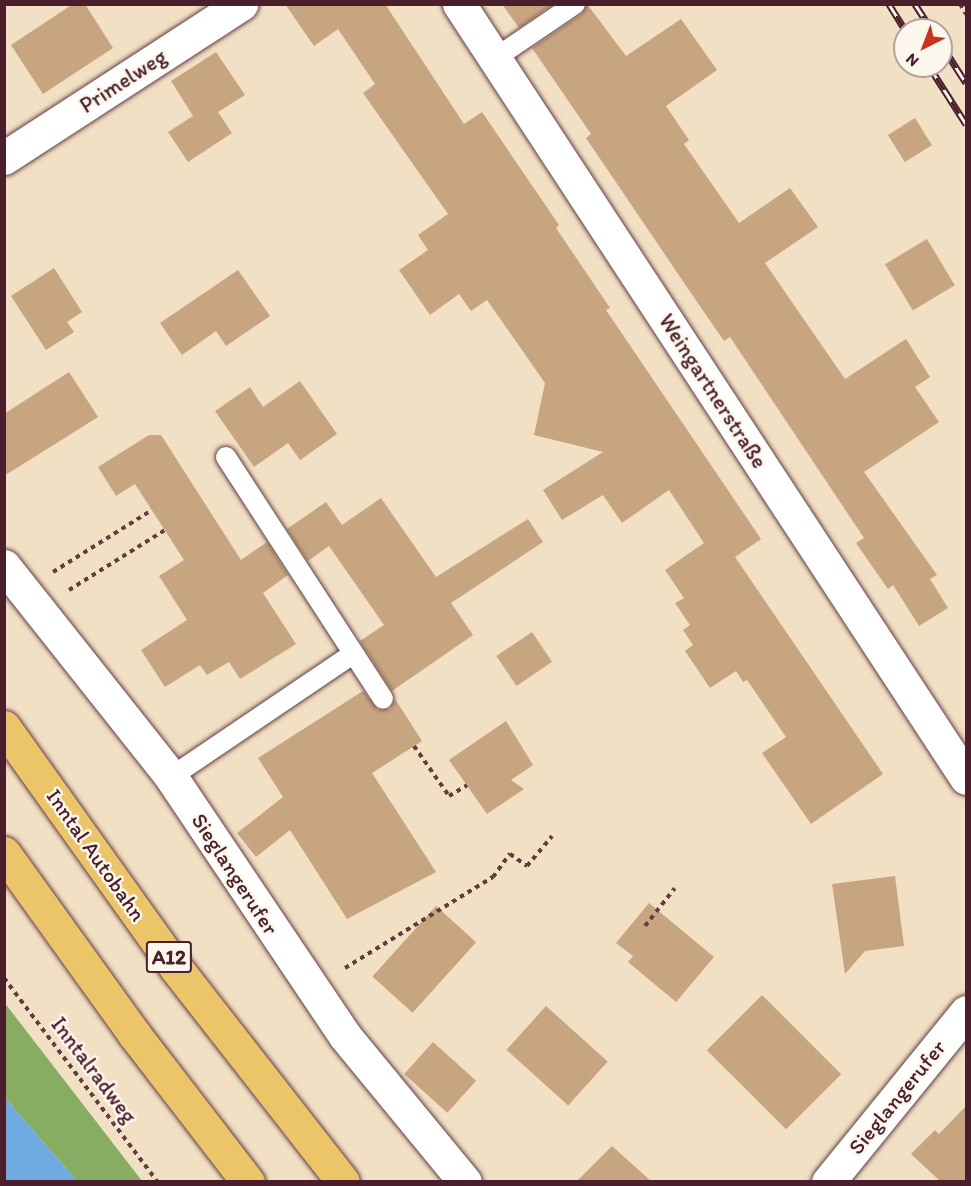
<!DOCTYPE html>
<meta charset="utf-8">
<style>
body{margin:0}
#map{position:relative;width:971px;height:1186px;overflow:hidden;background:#f1e0c3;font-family:Itim,sans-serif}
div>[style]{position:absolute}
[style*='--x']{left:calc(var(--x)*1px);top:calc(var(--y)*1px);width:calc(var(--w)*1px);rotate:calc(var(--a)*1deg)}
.forest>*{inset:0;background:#87ad63}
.water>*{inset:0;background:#6fabe0}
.building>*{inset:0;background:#c7a580;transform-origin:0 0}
.path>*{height:4px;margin-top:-2px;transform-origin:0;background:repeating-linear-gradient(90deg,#633c42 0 4.5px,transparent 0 9px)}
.roads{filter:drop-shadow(0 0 2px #633c42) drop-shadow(0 0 2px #633c42)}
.service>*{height:20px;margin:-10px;padding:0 10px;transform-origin:10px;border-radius:10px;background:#fff}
.minor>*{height:33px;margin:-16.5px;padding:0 16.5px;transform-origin:16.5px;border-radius:16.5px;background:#fff}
.motorway>*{height:33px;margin:-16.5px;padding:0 16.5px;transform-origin:16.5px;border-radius:16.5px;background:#edc569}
.rail>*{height:7px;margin-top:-3.5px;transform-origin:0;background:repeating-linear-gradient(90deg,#fbf7ec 0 14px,#4a1f2b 0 28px);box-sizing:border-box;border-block:2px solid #4a1f2b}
span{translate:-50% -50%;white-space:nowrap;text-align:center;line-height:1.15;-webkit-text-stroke:5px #fbf7ec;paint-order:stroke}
.shield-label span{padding:2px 4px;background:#fbf7ec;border:2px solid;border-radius:4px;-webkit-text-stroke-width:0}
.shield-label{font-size:21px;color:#4a1f2b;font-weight:700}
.street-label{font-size:22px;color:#4a1f2b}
.frame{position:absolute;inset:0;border:6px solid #4a1f2b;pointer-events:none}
.north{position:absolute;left:893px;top:18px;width:60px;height:60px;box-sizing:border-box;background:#fbf7ec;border:2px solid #b4a19f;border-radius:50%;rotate:222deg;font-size:16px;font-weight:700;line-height:24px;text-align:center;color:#4a1f2b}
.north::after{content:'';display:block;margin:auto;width:21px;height:27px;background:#c8321e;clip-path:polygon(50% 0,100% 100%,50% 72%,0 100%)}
</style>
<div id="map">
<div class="forest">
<div style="clip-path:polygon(4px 1002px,142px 1181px,77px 1181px,5px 1098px)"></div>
</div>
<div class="water">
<div style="clip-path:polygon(5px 1098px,77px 1181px,5px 1181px)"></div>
</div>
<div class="building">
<div style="clip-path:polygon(73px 4px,85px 4px,113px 48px,43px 94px,11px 45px)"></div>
<div style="clip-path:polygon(285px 4px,385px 4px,464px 124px,482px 112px,559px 225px,556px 228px,610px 308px,606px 310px,761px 539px,735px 557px,883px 774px,811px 824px,762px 753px,786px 737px,747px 680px,743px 682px,736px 671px,710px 688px,685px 651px,693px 645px,683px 630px,690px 625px,675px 603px,684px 598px,665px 570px,704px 543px,669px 490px,622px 523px,603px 495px,562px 520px,543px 490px,603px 452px,534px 435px,545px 383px,487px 300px,471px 311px,459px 294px,430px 315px,399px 270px,428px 250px,418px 235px,448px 214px,363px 93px,375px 84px,338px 29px,314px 46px)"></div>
<div style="clip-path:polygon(502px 4px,553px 4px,519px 28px)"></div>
<div style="clip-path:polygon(587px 4px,626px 56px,681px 19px,717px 70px,666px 106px,689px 140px,684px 144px,739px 223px,790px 188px,818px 227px,765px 263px,845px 379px,906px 339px,930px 377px,915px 387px,939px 422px,864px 472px,937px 575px,930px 579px,948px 608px,919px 626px,893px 585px,888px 589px,856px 543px,864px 538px,730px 337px,724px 341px,693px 296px,586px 138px,591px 134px,532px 48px,582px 14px)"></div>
<div style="clip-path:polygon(216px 52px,245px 95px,218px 112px,232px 133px,188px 162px,168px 132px,193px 116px,171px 81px)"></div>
<div style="left:915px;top:118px;width:32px;height:32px;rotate:58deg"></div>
<div style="left:927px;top:239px;width:54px;height:49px;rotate:59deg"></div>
<div style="clip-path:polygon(54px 268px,82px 312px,67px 322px,74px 332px,46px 350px,11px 296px)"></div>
<div style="clip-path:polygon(238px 270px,270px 316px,226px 346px,216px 331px,182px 355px,160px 323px)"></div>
<div style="clip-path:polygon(69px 372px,98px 417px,4px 476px,4px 414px)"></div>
<div style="clip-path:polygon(300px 381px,337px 434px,300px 460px,288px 443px,254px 467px,215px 411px,250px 387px,263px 407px)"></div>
<div style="clip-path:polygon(149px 435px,161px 435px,241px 560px,267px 542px,288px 575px,263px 593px,296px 644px,240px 679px,229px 662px,207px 675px,200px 665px,165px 687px,141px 650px,187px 620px,159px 576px,184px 560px,135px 484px,116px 496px,98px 467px)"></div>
<div style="clip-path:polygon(381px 498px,436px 577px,528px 519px,543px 542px,451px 603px,473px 635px,392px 691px,360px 641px,384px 625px,329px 546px,308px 561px,287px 529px,326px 502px,342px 525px)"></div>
<div style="left:532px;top:632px;width:36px;height:43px;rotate:56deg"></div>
<div style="clip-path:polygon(363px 691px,378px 710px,390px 709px,395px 699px,422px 741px,372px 773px,436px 872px,347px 919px,290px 830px,256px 857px,237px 833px,283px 797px,258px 758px)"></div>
<div style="clip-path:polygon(506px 721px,533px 765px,511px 780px,524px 789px,487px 814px,449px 760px)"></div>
<div style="clip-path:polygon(895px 876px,904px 946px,865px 951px,845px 974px,832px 884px)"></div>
<div style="clip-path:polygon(649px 903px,714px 957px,676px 1002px,628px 962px,633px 956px,616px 943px)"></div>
<div style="left:436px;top:906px;width:54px;height:95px;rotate:42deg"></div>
<div style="left:762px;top:995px;width:112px;height:78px;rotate:45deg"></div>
<div style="left:546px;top:1006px;width:83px;height:59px;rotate:42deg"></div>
<div style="left:433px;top:1042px;width:58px;height:43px;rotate:42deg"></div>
<div style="clip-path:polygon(966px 1106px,966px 1182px,941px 1182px,911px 1154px,935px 1130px,939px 1134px)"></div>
<div style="clip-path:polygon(612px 1146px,652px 1182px,576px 1182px)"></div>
</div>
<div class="path">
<div style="--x:960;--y:4;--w:12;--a:59"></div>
<div style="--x:53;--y:572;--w:117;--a:-32.1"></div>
<div style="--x:69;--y:590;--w:113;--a:-32"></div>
<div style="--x:414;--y:746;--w:61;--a:55"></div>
<div style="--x:449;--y:796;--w:21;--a:-31"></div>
<div style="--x:645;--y:926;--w:48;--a:-51.7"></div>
<div style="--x:345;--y:968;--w:174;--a:-31.6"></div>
<div style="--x:493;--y:877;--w:29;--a:-54"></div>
<div style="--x:510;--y:854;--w:21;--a:35"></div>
<div style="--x:527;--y:866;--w:39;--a:-50"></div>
<div style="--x:4;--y:978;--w:256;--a:53"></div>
</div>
<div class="roads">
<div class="service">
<div style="--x:494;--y:59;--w:98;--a:-34.2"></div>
<div style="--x:226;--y:457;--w:288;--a:57"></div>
<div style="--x:171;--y:777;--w:220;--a:-34.1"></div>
</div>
<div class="minor">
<div style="--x:459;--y:4;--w:925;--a:56.77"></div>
<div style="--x:4;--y:158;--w:283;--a:-33"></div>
<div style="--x:4;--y:566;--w:269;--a:51.6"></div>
<div style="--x:171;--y:777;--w:312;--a:56.1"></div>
<div style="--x:345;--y:1036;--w:189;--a:50.6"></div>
<div style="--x:828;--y:1182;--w:219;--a:-50.9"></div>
</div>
<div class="motorway">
<div style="--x:4;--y:727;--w:296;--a:54.5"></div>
<div style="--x:176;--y:968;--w:271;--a:52"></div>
<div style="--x:4;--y:853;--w:223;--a:54.3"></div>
<div style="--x:134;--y:1034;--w:187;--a:52.4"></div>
</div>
</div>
<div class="rail">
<div style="--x:889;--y:4;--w:31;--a:58"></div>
<div style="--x:915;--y:4;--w:31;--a:57"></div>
<div style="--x:941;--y:44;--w:46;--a:57.3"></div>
<div style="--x:929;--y:66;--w:69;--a:57.5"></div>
</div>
<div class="shield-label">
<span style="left:169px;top:957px">A12</span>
</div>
<div class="street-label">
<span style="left:123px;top:81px;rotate:-33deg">Primelweg</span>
<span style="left:713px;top:391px;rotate:57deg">Weingartnerstraße</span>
<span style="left:96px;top:855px;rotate:55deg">Inntal Autobahn</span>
<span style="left:235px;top:874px;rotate:57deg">Sieglangerufer</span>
<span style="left:94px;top:1070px;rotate:53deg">Inntalradweg</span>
<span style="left:897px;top:1097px;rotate:-51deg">Sieglangerufer</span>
</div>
<div class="frame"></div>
<div class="north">N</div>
</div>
